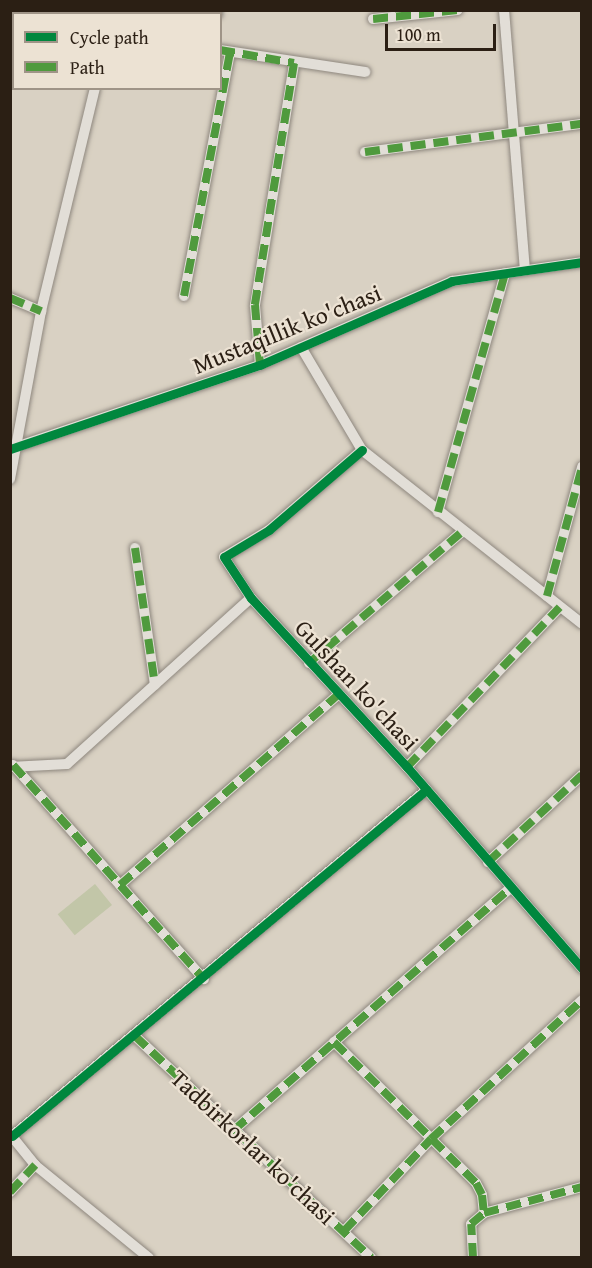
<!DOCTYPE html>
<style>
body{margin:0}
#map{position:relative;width:592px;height:1268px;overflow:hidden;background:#d9d1c3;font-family:"Gentium Book Plus",serif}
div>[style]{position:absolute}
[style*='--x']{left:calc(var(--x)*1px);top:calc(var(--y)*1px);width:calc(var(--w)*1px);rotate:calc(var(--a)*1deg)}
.green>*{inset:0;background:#c2c6a8;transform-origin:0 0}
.roads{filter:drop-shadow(0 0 2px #8e877e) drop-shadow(0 0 2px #8e877e)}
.minor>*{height:10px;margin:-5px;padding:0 5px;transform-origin:5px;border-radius:5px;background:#e2ded7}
.quiet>*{height:8px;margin-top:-4px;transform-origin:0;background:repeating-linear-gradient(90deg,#4f9a3d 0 15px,transparent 0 23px)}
.cycleway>*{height:9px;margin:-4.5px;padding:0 4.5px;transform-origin:4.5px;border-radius:4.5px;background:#00873e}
span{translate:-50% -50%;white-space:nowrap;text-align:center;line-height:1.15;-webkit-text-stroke:4.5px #ece2d3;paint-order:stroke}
.street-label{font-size:24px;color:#2b1f14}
.frame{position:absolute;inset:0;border:12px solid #2b1f14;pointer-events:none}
.legend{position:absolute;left:12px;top:12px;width:210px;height:78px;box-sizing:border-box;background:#ece2d3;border:2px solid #9f9487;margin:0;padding:8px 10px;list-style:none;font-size:18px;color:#2b1f14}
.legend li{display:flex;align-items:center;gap:12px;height:30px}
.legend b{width:30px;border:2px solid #9f9487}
.scale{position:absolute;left:385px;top:24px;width:111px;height:27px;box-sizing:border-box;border:3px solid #2b1f14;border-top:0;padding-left:8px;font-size:18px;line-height:21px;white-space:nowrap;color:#2b1f14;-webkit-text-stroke:4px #ece2d3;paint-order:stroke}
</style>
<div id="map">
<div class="green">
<div style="left:95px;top:884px;width:27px;height:48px;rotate:51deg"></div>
</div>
<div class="roads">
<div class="minor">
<div style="--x:504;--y:10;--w:261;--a:85.4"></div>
<div style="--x:113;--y:14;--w:4;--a:-76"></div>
<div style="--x:217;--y:14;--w:4;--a:-90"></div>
<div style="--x:373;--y:19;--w:85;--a:-6"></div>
<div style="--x:220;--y:50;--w:147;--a:8.6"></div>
<div style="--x:365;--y:152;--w:219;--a:-7.4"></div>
<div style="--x:184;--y:296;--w:248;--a:-79.3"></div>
<div style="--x:10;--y:298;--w:34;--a:23"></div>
<div style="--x:301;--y:347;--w:120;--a:59.4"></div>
<div style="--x:362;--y:450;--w:280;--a:38.3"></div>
<div style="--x:260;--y:365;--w:60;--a:-94.8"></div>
<div style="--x:255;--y:305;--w:245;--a:-80.8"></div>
<div style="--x:10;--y:449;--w:264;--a:-18.6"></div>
<div style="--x:260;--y:365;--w:210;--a:-23.6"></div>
<div style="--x:452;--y:281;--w:131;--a:-8.3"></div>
<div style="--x:362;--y:450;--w:123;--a:139.3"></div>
<div style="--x:269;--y:530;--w:52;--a:149"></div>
<div style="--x:224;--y:557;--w:49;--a:56.6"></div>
<div style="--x:251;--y:598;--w:230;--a:47.3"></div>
<div style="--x:407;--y:767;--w:267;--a:49"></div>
<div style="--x:10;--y:479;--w:171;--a:-79.5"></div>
<div style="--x:41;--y:311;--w:229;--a:-76.4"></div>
<div style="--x:438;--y:512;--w:248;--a:-74.3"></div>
<div style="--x:135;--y:548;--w:138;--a:81.7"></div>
<div style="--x:547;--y:596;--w:134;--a:-74.8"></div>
<div style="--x:309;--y:663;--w:203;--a:-40.6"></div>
<div style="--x:13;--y:765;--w:287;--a:48.3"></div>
<div style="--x:10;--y:767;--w:57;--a:-3"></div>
<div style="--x:67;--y:764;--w:248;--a:-42.1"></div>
<div style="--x:407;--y:767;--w:221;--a:-46.3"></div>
<div style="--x:488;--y:862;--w:128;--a:-42.8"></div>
<div style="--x:120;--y:885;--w:289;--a:-41.1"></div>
<div style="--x:135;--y:1036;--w:324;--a:43.2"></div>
<div style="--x:334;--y:1042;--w:200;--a:44.8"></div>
<div style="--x:476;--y:1183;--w:13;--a:63"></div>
<div style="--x:482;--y:1195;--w:18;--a:84"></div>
<div style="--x:484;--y:1213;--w:101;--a:-14.9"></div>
<div style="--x:234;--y:1130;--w:367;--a:-41.2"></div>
<div style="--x:10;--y:1134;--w:40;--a:51"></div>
<div style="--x:35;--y:1165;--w:147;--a:39.2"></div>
<div style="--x:12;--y:1136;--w:540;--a:-39.89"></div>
<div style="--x:10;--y:1192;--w:37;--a:-47"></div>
<div style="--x:344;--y:1231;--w:127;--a:-46.6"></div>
<div style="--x:431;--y:1139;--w:205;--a:-42.6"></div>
<div style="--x:473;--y:1258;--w:34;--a:-93"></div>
<div style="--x:471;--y:1224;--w:17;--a:-40"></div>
</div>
</div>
<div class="quiet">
<div style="--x:217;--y:14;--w:4;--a:-90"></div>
<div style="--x:373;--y:19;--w:85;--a:-6"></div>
<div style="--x:220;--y:50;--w:75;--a:10"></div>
<div style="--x:294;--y:63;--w:245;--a:99.2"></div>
<div style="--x:255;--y:305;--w:60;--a:85.2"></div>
<div style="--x:365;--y:152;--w:219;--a:-7.4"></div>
<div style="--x:184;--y:296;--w:248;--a:-79.3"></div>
<div style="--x:10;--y:298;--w:34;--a:23"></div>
<div style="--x:438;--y:512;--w:248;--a:-74.3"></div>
<div style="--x:135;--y:548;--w:138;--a:81.7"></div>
<div style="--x:547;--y:596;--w:134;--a:-74.8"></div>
<div style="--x:309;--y:663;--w:203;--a:-40.6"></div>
<div style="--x:13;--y:765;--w:287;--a:48.3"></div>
<div style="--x:407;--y:767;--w:221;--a:-46.3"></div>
<div style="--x:488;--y:862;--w:128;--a:-42.8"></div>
<div style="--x:120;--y:885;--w:289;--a:-41.1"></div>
<div style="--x:135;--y:1036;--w:324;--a:43.2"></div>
<div style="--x:334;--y:1042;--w:200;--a:44.8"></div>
<div style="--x:476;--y:1183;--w:13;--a:63"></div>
<div style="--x:482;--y:1195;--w:18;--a:84"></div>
<div style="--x:484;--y:1213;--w:101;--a:-14.9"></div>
<div style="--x:234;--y:1130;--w:367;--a:-41.2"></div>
<div style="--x:10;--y:1192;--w:37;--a:-47"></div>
<div style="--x:344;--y:1231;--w:127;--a:-46.6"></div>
<div style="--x:431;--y:1139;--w:205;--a:-42.6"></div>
<div style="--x:473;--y:1258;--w:34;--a:-93"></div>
<div style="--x:471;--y:1224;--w:17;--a:-40"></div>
</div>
<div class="cycleway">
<div style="--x:10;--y:449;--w:264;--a:-18.6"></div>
<div style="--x:260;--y:365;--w:210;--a:-23.6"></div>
<div style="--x:452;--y:281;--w:131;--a:-8.3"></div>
<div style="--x:362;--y:450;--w:123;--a:139.3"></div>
<div style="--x:269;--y:530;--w:52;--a:149"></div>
<div style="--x:224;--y:557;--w:49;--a:56.6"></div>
<div style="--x:251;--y:598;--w:230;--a:47.3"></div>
<div style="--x:407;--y:767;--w:267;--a:49"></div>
<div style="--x:12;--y:1136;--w:540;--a:-39.89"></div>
</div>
<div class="street-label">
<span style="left:287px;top:329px;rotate:-22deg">Mustaqillik ko'chasi</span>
<span style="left:357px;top:685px;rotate:47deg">Gulshan ko'chasi</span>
<span style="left:253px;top:1147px;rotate:43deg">Tadbirkorlar ko'chasi</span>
</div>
<div class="frame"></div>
<ul class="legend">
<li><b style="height:8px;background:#00873e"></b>Cycle path</li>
<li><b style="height:8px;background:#4f9a3d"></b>Path</li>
</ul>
<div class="scale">100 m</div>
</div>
